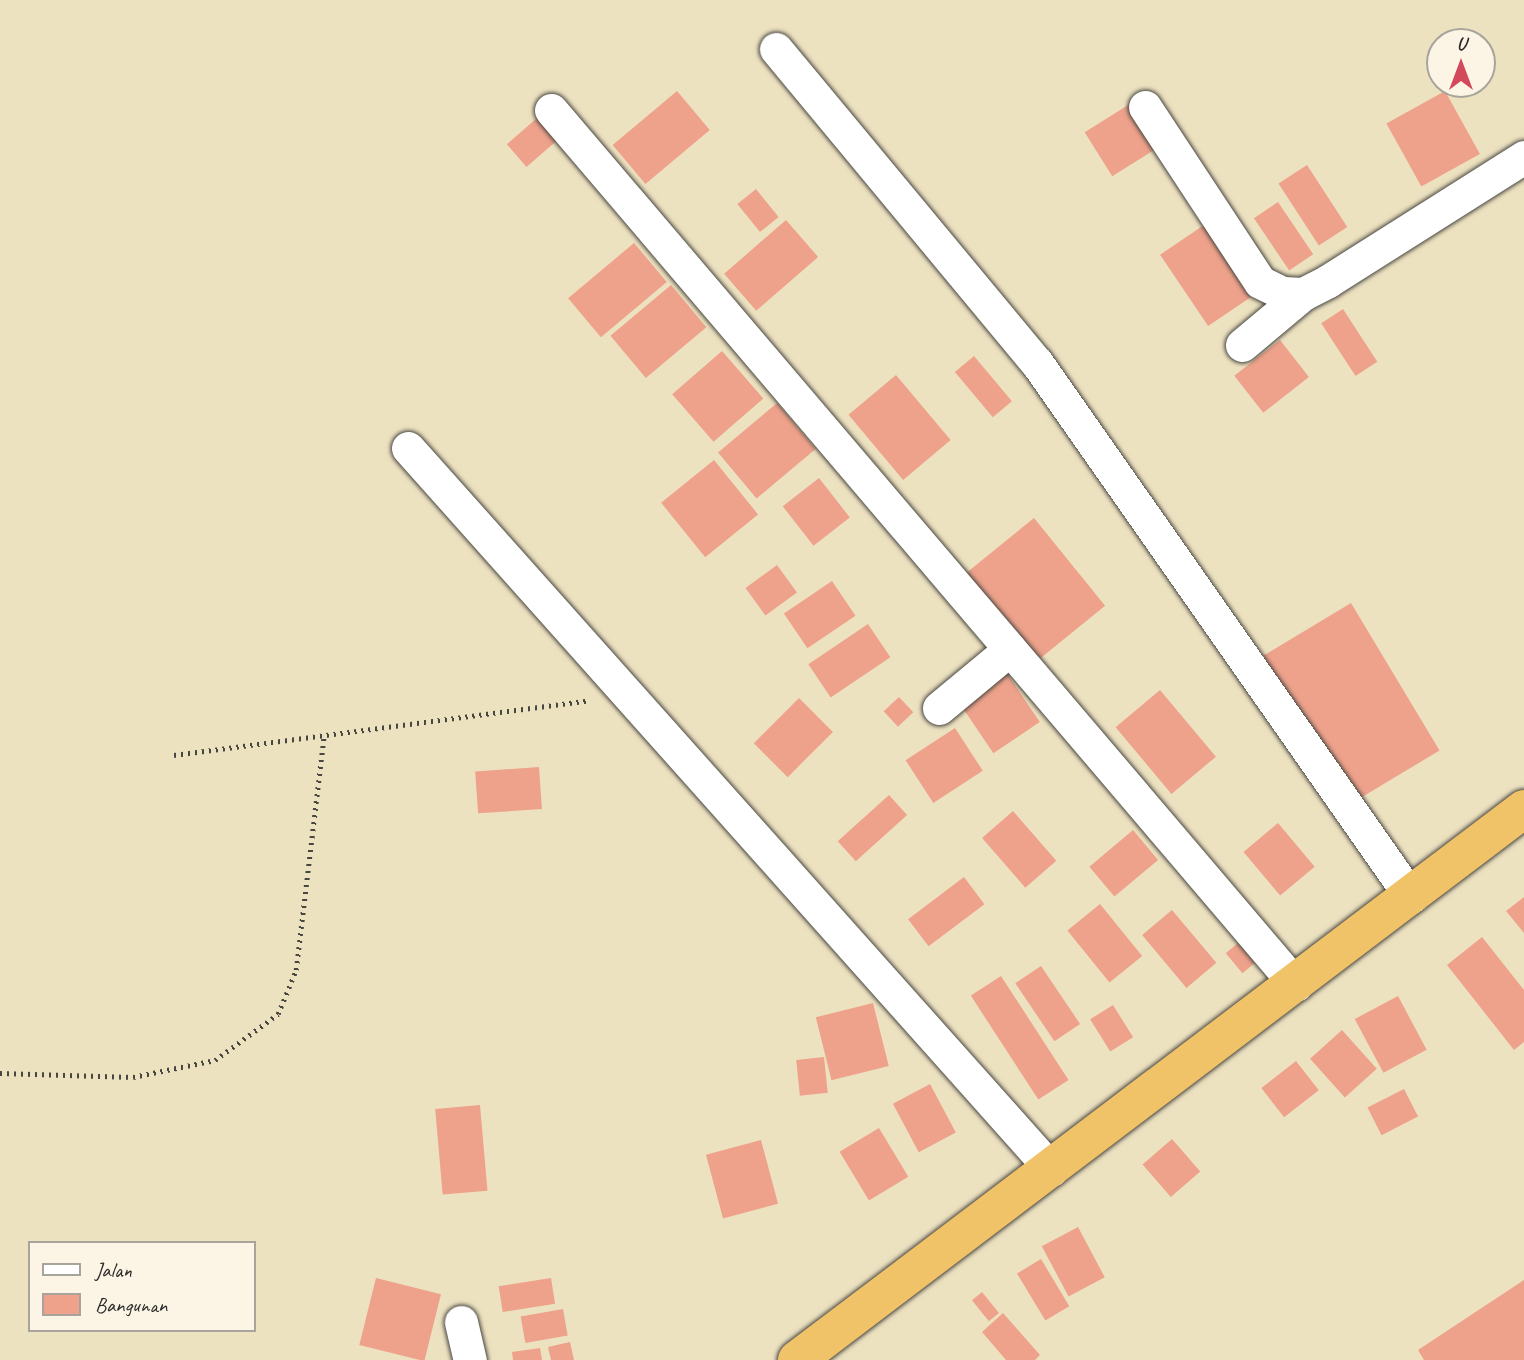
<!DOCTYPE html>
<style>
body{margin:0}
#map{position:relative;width:1524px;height:1360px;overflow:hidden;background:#ede2c0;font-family:Caveat,sans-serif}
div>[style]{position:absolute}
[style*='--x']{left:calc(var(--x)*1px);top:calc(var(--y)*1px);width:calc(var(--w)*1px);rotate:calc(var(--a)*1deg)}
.building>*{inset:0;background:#eea28b;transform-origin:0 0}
.path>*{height:4.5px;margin-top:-2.25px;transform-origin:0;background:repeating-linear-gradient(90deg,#484641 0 2px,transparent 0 7px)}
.roads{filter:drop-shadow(0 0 2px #484641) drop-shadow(0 0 2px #484641)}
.street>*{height:33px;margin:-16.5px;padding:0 16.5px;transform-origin:16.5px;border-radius:16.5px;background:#fff}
.highway>*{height:38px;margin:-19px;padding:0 19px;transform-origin:19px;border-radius:19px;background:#f1c369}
span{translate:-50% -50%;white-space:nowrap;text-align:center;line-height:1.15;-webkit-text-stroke:7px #fcf5e5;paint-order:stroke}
.legend{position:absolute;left:28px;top:1241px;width:228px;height:91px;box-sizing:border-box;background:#fcf5e5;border:2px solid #a8a49b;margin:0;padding:9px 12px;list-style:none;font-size:21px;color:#2b2b2b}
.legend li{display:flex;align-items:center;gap:14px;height:35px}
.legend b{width:35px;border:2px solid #a8a49b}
.north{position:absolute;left:1426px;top:28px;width:70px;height:70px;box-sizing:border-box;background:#fcf5e5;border:2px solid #a8a49b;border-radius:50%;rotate:0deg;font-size:19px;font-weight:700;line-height:28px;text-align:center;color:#2b2b2b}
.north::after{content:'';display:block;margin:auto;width:24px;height:32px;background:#d1495b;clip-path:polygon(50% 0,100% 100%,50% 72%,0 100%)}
</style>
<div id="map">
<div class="building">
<div style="left:677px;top:91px;width:51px;height:84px;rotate:50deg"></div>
<div style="left:1445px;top:91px;width:72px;height:67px;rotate:61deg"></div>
<div style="left:1133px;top:102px;width:52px;height:57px;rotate:58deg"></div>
<div style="left:537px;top:118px;width:30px;height:40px;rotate:49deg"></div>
<div style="left:1307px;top:165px;width:74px;height:34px;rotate:57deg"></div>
<div style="left:756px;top:189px;width:36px;height:24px;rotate:51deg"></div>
<div style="left:1278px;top:202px;width:63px;height:29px;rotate:56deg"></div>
<div style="left:786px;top:220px;width:49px;height:82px;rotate:49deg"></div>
<div style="left:1204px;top:225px;width:86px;height:53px;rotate:56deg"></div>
<div style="left:634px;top:243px;width:51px;height:86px;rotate:50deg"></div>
<div style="left:671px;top:285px;width:55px;height:79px;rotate:50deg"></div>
<div style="left:1343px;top:309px;width:63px;height:26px;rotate:57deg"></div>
<div style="left:1280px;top:340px;width:47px;height:58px;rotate:52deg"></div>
<div style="left:722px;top:351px;width:63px;height:66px;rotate:49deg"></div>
<div style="left:974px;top:356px;width:59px;height:25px;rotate:50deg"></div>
<div style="left:896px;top:375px;width:85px;height:62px;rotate:50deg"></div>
<div style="left:777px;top:403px;width:60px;height:77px;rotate:50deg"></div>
<div style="left:714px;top:460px;width:70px;height:68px;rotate:51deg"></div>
<div style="left:819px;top:478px;width:50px;height:46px;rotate:52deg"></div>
<div style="left:1034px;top:518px;width:113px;height:88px;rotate:51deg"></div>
<div style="left:777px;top:565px;width:34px;height:39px;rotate:54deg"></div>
<div style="left:832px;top:581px;width:42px;height:58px;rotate:56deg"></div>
<div style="left:1351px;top:603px;width:172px;height:103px;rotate:59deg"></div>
<div style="left:868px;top:624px;width:40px;height:72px;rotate:56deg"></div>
<div style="left:1004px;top:669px;width:64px;height:56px;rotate:56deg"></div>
<div style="left:1160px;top:690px;width:87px;height:58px;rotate:50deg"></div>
<div style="left:899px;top:697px;width:21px;height:21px;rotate:47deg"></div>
<div style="left:799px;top:698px;width:48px;height:64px;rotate:45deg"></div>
<div style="left:955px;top:728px;width:51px;height:59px;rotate:57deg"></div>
<div style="left:539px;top:767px;width:42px;height:64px;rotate:86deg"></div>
<div style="left:889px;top:795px;width:27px;height:69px;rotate:48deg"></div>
<div style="left:1013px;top:811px;width:66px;height:41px;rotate:49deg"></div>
<div style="left:1278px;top:823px;width:57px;height:45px;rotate:50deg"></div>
<div style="left:1133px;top:830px;width:39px;height:57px;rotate:50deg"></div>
<div style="left:964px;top:877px;width:34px;height:70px;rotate:53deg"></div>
<div style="clip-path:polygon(1524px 897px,1524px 933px,1506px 911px)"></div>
<div style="left:1100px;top:904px;width:67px;height:42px;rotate:51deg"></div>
<div style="left:1172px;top:910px;width:69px;height:39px;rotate:50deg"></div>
<div style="clip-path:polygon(1482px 937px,1524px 990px,1524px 1042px,1514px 1050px,1447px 965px)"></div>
<div style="left:1238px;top:943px;width:26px;height:16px;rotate:50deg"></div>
<div style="left:1041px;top:966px;width:70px;height:31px;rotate:56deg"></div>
<div style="left:1001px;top:976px;width:124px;height:36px;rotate:57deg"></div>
<div style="left:1398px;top:996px;width:61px;height:49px;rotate:62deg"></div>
<div style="left:873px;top:1003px;width:65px;height:59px;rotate:76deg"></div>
<div style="left:1113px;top:1005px;width:38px;height:27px;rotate:58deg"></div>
<div style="left:1342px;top:1030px;width:52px;height:43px;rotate:48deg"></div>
<div style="left:824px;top:1057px;width:36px;height:28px;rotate:84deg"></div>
<div style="left:1296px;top:1061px;width:37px;height:44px;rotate:52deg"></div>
<div style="left:930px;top:1084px;width:55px;height:42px;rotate:62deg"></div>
<div style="left:1404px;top:1089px;width:31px;height:41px;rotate:63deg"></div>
<div style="left:480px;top:1105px;width:86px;height:45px;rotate:85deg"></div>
<div style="left:879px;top:1128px;width:57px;height:46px;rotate:59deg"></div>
<div style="left:1172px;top:1139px;width:43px;height:39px;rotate:49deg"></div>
<div style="left:761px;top:1140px;width:66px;height:57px;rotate:75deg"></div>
<div style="left:1078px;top:1227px;width:57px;height:41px;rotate:62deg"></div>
<div style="left:1041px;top:1259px;width:55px;height:28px;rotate:59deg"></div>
<div style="left:376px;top:1278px;width:67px;height:69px;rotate:14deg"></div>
<div style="left:551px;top:1278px;width:26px;height:53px;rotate:81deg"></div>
<div style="clip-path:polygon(1524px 1280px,1524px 1360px,1424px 1360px,1418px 1350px)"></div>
<div style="left:982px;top:1292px;width:27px;height:13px;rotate:51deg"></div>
<div style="left:563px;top:1309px;width:27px;height:43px;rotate:80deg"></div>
<div style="clip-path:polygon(1003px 1313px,1040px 1355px,1035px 1360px,1006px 1360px,982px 1332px)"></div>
<div style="clip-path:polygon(570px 1342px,574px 1360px,551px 1360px,548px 1347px)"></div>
<div style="clip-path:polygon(540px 1348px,542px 1360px,513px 1360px,512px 1352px)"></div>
</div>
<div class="path">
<div style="--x:174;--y:755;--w:416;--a:-7.5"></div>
<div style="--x:0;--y:1073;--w:133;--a:1.7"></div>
<div style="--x:133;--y:1077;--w:84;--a:-11.7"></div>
<div style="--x:215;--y:1060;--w:78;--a:-36.1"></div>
<div style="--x:278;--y:1014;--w:48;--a:-67.8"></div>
<div style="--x:296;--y:970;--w:237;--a:-83.2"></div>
</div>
<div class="roads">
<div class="street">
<div style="--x:776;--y:49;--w:408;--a:50.3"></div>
<div style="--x:1037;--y:363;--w:652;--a:54.99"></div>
<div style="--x:1145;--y:107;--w:209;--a:56.7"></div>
<div style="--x:1260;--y:282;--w:25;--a:26"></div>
<div style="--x:1283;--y:293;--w:20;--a:3"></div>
<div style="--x:1303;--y:294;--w:28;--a:-27"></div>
<div style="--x:1328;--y:281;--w:232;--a:-32.3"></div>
<div style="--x:551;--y:110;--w:1149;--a:49.59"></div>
<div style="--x:1242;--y:345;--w:80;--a:-39.9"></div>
<div style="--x:408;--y:448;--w:967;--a:48.27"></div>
<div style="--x:939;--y:708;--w:92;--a:-39.7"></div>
<div style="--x:461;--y:1322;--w:39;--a:77"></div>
</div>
<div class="highway">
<div style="--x:797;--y:1360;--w:912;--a:-37.16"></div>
</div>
</div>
<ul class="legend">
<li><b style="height:9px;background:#fff"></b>Jalan</li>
<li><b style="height:19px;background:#eea28b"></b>Bangunan</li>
</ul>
<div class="north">U</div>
</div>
